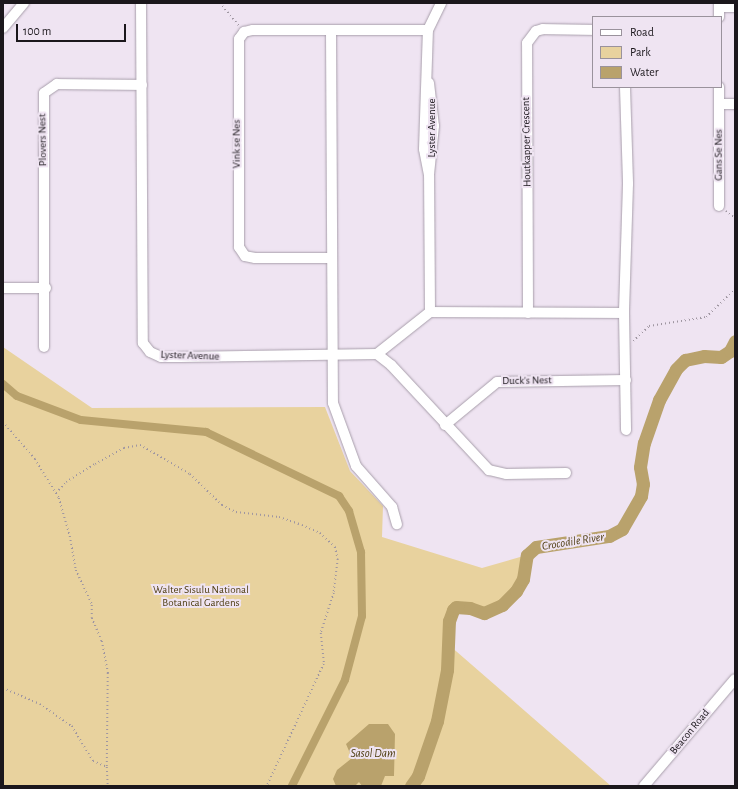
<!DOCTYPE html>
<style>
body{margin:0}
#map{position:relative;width:738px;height:789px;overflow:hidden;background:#efe4f2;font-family:"Alegreya Sans",sans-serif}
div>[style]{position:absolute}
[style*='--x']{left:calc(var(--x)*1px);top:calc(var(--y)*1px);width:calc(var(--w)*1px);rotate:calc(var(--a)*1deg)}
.green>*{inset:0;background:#e8d29e}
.water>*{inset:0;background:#b9a26c}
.canal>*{height:8px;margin:-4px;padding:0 4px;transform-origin:4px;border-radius:4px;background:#b9a26c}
.river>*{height:13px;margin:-6.5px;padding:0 6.5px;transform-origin:6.5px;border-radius:6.5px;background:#b9a26c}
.path>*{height:1.5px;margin-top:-0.75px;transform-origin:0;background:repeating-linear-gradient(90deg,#9f96a1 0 1px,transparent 0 4px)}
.roads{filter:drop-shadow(0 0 1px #a89eab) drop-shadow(0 0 1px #a89eab)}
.minor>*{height:10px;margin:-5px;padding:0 5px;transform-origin:5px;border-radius:5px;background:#fff}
span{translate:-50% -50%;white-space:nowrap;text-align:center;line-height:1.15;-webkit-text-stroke:4px #efe4f2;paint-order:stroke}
.street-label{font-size:11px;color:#1b171c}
.park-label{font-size:11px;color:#4d3c10}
.water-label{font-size:12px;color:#514015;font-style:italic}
.frame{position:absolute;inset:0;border:4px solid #1b171c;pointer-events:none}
.legend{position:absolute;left:592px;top:16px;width:130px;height:72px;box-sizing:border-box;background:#efe4f2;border:1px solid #9a929c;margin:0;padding:5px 7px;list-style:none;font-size:12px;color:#1b171c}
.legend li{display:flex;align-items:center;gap:8px;height:20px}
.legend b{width:20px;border:1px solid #9a929c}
.scale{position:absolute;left:16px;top:24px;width:110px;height:18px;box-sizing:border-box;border:2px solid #1b171c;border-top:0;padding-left:5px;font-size:12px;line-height:14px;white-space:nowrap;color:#1b171c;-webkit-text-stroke:3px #efe4f2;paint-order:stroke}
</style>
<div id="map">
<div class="green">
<div style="clip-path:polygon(3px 347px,92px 408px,325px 407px,350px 471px,383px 506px,382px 537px,482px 568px,527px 555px,526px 575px,516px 591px,492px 611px,456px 608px,450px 618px,449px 645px,611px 786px,3px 786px)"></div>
</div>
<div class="water">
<div style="clip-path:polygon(369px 724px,388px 724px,395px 734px,394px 776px,385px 776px,381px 786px,362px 786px,359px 782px,355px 786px,336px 786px,333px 779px,337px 770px,352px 758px,346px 744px)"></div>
</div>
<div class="canal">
<div style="--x:3;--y:384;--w:18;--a:41"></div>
<div style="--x:17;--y:396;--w:68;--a:20.6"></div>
<div style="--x:81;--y:420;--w:126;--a:5.5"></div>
<div style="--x:206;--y:432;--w:148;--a:25.7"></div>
<div style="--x:339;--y:496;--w:18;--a:56"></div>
<div style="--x:349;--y:511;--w:43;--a:73.7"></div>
<div style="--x:361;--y:552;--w:64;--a:89.1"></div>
<div style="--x:362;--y:616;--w:66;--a:104.9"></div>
<div style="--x:345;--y:680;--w:119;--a:116.6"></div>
</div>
<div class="river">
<div style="--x:411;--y:786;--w:12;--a:-55"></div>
<div style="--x:418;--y:776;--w:58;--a:-70.9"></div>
<div style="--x:437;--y:721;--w:52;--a:-78.9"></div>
<div style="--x:447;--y:670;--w:49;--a:-87.7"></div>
<div style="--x:449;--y:621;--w:12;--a:-70"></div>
<div style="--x:453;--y:610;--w:4;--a:-45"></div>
<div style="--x:456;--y:607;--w:14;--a:4"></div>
<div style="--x:470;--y:608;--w:15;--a:20"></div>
<div style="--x:484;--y:613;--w:20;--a:-24"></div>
<div style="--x:502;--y:605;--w:20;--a:-45"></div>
<div style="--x:516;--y:591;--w:14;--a:-60"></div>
<div style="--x:523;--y:579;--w:24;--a:-81"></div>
<div style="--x:527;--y:555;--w:12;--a:-42"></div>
<div style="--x:536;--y:547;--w:74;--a:-8.6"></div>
<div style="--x:609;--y:536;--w:15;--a:-28"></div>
<div style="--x:622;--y:529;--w:38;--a:-60"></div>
<div style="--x:641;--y:496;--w:12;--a:-81"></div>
<div style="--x:643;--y:484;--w:17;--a:-100"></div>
<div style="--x:640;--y:467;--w:24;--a:-81"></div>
<div style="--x:644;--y:443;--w:46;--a:-70.8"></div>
<div style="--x:659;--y:400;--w:35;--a:-61"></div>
<div style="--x:676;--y:369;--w:13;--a:-45"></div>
<div style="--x:685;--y:360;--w:19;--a:-12"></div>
<div style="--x:704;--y:356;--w:17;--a:3"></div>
<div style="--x:721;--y:357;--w:11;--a:-34"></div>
<div style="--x:730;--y:351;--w:11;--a:-63"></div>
</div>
<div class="path">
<div style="--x:220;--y:3;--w:30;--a:50"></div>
<div style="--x:726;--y:211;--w:11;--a:38"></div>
<div style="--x:633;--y:341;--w:22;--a:-43"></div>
<div style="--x:649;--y:326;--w:58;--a:-9"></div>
<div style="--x:706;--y:317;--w:40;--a:-44"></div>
<div style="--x:3;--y:422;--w:49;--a:49.1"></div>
<div style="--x:35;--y:459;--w:46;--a:58.4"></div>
<div style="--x:59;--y:498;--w:40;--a:74"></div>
<div style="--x:70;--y:536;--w:35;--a:80"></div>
<div style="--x:76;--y:570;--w:38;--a:65"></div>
<div style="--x:92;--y:605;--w:13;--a:90"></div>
<div style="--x:92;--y:618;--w:25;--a:67"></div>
<div style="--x:102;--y:641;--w:33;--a:79"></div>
<div style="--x:108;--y:673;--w:94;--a:90.6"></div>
<div style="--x:56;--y:493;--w:15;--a:-48"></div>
<div style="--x:66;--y:482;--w:34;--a:-32"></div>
<div style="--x:95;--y:464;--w:33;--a:-29"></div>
<div style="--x:124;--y:448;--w:16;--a:-11"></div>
<div style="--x:140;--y:445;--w:58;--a:30.1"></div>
<div style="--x:190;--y:474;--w:45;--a:44.1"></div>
<div style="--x:222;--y:505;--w:16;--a:27"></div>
<div style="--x:236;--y:512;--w:43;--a:6.6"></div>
<div style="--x:279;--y:517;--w:24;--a:19"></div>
<div style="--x:302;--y:525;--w:20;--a:24"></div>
<div style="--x:320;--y:533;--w:21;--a:43"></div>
<div style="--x:335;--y:547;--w:12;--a:76"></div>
<div style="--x:338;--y:559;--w:34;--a:97"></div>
<div style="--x:334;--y:593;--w:42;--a:108"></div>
<div style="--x:321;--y:633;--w:31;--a:84"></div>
<div style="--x:324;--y:664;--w:135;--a:115"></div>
<div style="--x:3;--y:688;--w:40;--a:23.4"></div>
<div style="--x:40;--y:704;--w:39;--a:35"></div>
<div style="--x:72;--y:726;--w:41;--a:59"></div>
<div style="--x:93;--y:761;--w:15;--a:23"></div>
<div style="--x:107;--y:767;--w:19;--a:87"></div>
</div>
<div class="roads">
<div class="minor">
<div style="--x:141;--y:3;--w:340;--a:89.7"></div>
<div style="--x:143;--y:343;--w:11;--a:52"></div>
<div style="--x:150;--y:352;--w:12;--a:24"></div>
<div style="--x:161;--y:357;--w:19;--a:0"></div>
<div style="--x:180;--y:357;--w:197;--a:-0.9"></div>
<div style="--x:377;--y:354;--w:68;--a:-38.4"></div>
<div style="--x:430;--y:312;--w:137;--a:-90.4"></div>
<div style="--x:429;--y:175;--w:26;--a:-101"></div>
<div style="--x:424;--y:149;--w:119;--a:-88.1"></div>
<div style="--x:428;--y:30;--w:30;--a:-64"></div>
<div style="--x:719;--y:3;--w:14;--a:90"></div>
<div style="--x:719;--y:7;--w:16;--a:0"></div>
<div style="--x:3;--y:28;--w:33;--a:-50"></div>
<div style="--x:331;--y:31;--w:372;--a:89.7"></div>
<div style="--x:333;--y:403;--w:67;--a:69.9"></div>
<div style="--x:356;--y:466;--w:55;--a:48.7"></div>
<div style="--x:392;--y:507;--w:18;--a:74"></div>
<div style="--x:429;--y:83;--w:43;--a:83.4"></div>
<div style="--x:434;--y:126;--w:48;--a:95.9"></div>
<div style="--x:625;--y:87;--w:97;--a:88.2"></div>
<div style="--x:628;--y:184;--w:129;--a:91.8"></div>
<div style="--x:624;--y:313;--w:117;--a:89"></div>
<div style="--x:719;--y:87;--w:119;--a:90"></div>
<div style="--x:719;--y:104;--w:16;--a:0"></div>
<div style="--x:332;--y:258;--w:77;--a:180"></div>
<div style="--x:255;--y:258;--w:10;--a:-169"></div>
<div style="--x:245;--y:256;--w:11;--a:-124"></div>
<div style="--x:239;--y:247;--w:208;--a:-90"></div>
<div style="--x:239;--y:39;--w:9;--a:-54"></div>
<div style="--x:244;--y:32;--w:9;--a:-13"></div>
<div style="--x:253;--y:30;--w:175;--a:0"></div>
<div style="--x:3;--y:288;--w:43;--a:0"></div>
<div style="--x:430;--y:312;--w:194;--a:0.3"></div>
<div style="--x:528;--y:313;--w:270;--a:-90.2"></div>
<div style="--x:527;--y:43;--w:15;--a:-53"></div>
<div style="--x:536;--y:31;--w:7;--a:-16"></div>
<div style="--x:543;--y:29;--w:50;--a:1.1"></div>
<div style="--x:44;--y:347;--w:254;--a:-90"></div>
<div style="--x:44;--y:93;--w:16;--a:-35"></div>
<div style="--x:57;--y:84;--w:85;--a:0.7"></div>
<div style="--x:377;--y:354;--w:18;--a:38"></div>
<div style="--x:391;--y:365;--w:144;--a:47"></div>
<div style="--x:489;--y:470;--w:17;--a:13"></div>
<div style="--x:506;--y:474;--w:60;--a:-1"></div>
<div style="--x:445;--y:425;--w:67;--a:-39.6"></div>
<div style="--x:497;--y:382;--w:129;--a:-0.9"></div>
<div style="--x:644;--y:786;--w:140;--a:-49.6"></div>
</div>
</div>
<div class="street-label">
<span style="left:432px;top:128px;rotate:-90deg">Lyster Avenue</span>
<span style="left:43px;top:140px;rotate:-91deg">Plovers Nest</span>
<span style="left:527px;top:142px;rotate:-91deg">Houtkapper Crescent</span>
<span style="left:237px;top:144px;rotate:-90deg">Vink se Nes</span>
<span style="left:719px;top:155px;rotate:-90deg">Gans Se Nes</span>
<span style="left:190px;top:356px;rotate:2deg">Lyster Avenue</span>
<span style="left:527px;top:381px;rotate:-1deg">Duck's Nest</span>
<span style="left:690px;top:732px;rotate:-50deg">Beacon Road</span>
</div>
<div class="park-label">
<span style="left:201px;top:597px">Walter Sisulu National<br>Botanical Gardens</span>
</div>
<div class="water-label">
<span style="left:573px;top:542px;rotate:-9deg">Crocodile River</span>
<span style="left:373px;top:754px">Sasol Dam</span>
</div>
<div class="frame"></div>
<ul class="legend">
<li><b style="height:5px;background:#fff"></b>Road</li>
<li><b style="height:11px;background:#e8d29e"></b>Park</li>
<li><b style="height:11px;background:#b9a26c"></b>Water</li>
</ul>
<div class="scale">100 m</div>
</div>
